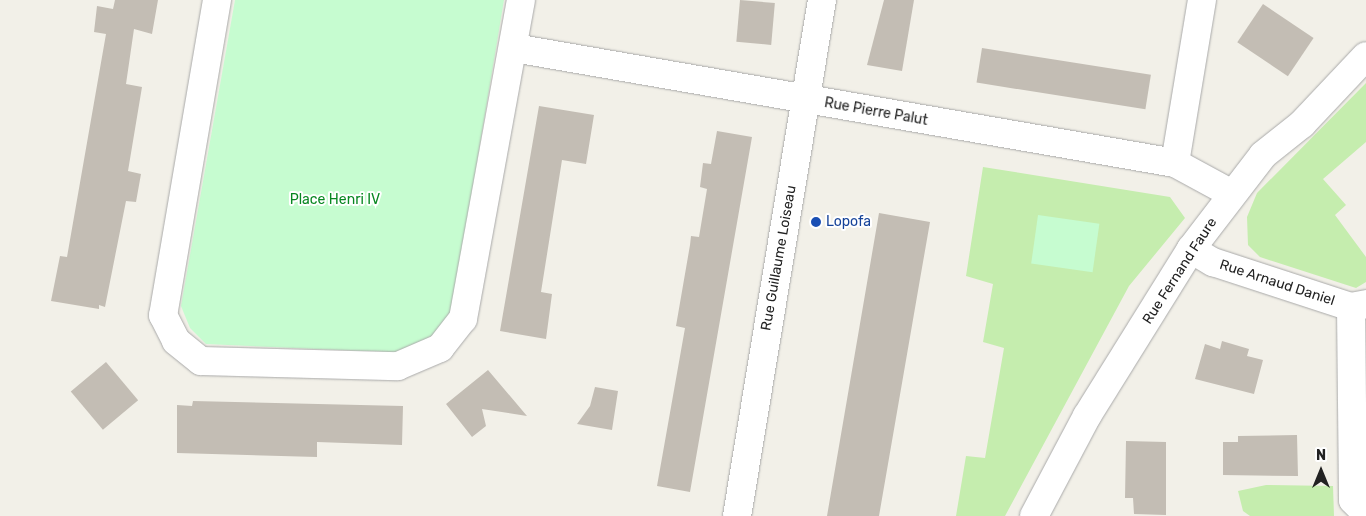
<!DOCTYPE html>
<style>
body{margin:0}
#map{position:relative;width:1366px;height:516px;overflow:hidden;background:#f2f0e8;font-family:Rubik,sans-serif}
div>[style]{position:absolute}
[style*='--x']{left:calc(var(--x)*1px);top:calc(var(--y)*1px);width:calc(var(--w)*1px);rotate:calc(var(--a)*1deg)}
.grass>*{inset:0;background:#c5edae}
.park>*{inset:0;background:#c6fcd0;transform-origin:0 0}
.building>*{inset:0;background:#c3bdb4;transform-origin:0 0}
.roads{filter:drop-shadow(0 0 1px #a9a9a9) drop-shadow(0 0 1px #a9a9a9)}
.minor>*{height:28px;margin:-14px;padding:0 14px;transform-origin:14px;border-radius:14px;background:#fff}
.dots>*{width:14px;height:14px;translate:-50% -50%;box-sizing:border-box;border:2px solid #fff;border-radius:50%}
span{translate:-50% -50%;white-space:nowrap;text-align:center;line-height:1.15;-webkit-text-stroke:4px #fff;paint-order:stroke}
.street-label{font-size:14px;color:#222}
.park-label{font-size:14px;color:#088721}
.transit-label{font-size:14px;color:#164399}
.left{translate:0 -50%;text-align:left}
.north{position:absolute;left:1296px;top:446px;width:50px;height:50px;-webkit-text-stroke:4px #fff;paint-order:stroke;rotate:0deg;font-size:14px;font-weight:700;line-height:20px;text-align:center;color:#222}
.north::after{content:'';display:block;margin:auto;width:18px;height:22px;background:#222;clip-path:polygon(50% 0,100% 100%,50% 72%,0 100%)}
</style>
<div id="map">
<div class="grass">
<div style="clip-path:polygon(1366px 83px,1366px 142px,1323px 179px,1346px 205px,1335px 215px,1366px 257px,1366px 282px,1356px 288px,1260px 257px,1248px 245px,1247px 217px,1257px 193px)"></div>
<div style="clip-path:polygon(983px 167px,1170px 197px,1185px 218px,1129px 286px,1005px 516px,922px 516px,956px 516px,966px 456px,985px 458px,1004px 348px,983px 342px,993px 284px,966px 276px)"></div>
<div style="clip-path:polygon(1266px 485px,1333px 486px,1334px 516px,1250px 516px,1243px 511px,1238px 491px)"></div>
</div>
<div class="park">
<div style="clip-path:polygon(235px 0,504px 0,451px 319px,437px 341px,406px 353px,206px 344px,190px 328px,181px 306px)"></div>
<div style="left:1038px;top:215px;width:62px;height:49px;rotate:8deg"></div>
</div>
<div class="building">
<div style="clip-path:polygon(115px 0,158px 0,152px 34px,134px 29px,126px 84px,142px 87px,128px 171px,141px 174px,136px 202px,126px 201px,105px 307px,99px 305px,99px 309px,51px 301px,60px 256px,67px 257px,106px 34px,94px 32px,97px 6px,113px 9px)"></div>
<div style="left:740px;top:0;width:35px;height:42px;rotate:5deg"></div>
<div style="clip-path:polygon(884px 0,914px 0,902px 71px,867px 65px)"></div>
<div style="left:1263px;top:4px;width:61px;height:46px;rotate:34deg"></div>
<div style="left:982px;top:48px;width:171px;height:35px;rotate:9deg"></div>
<div style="clip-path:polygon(539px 106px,594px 115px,586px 164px,562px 160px,541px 292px,552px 294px,546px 339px,500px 331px)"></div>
<div style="clip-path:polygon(717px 131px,752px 137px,690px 492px,657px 486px,685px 328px,676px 326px,690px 245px,691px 236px,699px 237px,707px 189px,700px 187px,703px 163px,711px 164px)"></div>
<div style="clip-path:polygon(879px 213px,930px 222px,919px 285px,879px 516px,827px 516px)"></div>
<div style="clip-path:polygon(1222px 341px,1249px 349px,1247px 356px,1263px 360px,1254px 394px,1195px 379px,1205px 344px,1220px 349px)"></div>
<div style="left:106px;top:362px;width:50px;height:46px;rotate:50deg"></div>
<div style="clip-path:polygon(488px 370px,527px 416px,482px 409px,486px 426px,472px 437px,446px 404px)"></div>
<div style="clip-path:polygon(595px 387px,618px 391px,612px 430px,577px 424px,590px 406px)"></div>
<div style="clip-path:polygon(193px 401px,403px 406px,402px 445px,317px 442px,317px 457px,177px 453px,177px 405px,192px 406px)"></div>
<div style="clip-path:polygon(1297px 435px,1298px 476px,1223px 475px,1223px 442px,1238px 442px,1238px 436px)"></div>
<div style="clip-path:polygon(1126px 441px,1166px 442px,1166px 515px,1134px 514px,1133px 498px,1125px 498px)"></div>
</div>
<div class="roads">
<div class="minor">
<div style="--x:217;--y:0;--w:320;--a:99.7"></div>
<div style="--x:163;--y:315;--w:29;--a:63"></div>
<div style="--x:176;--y:341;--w:32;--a:39"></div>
<div style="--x:201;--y:361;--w:197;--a:1.5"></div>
<div style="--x:398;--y:366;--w:46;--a:-23.2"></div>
<div style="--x:440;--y:348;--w:37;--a:-52"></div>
<div style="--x:463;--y:319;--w:324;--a:-79.7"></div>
<div style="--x:514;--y:48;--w:671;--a:9.87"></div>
<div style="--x:1175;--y:163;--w:65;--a:28.5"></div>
<div style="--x:1175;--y:163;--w:165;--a:-80.6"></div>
<div style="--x:1191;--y:249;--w:26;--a:31"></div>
<div style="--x:1213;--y:262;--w:145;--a:18.1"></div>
<div style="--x:1351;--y:307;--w:15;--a:-11"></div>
<div style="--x:1351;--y:307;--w:193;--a:89.4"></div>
<div style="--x:1353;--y:500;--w:18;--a:45"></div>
<div style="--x:737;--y:516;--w:523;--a:-80.65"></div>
<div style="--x:1034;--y:516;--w:113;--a:-62.1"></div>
<div style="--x:1087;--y:416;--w:197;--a:-58.1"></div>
<div style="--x:1191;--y:249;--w:118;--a:-52.5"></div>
<div style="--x:1263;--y:155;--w:50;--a:-38.5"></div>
<div style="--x:1302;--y:124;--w:93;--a:-46.7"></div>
</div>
</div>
<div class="dots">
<div style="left:816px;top:222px;background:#1a4fb4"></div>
</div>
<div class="street-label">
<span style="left:876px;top:112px;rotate:10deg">Rue Pierre Palut</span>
<span style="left:779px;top:258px;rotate:-80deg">Rue Guillaume Loiseau</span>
<span style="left:1180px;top:271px;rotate:-57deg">Rue Fernand Faure</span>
<span style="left:1277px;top:283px;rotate:18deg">Rue Arnaud Daniel</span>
</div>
<div class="park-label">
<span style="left:335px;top:200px">Place Henri IV</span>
</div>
<div class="transit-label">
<span class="left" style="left:826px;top:222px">Lopofa</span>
</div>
<div class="north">N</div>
</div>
